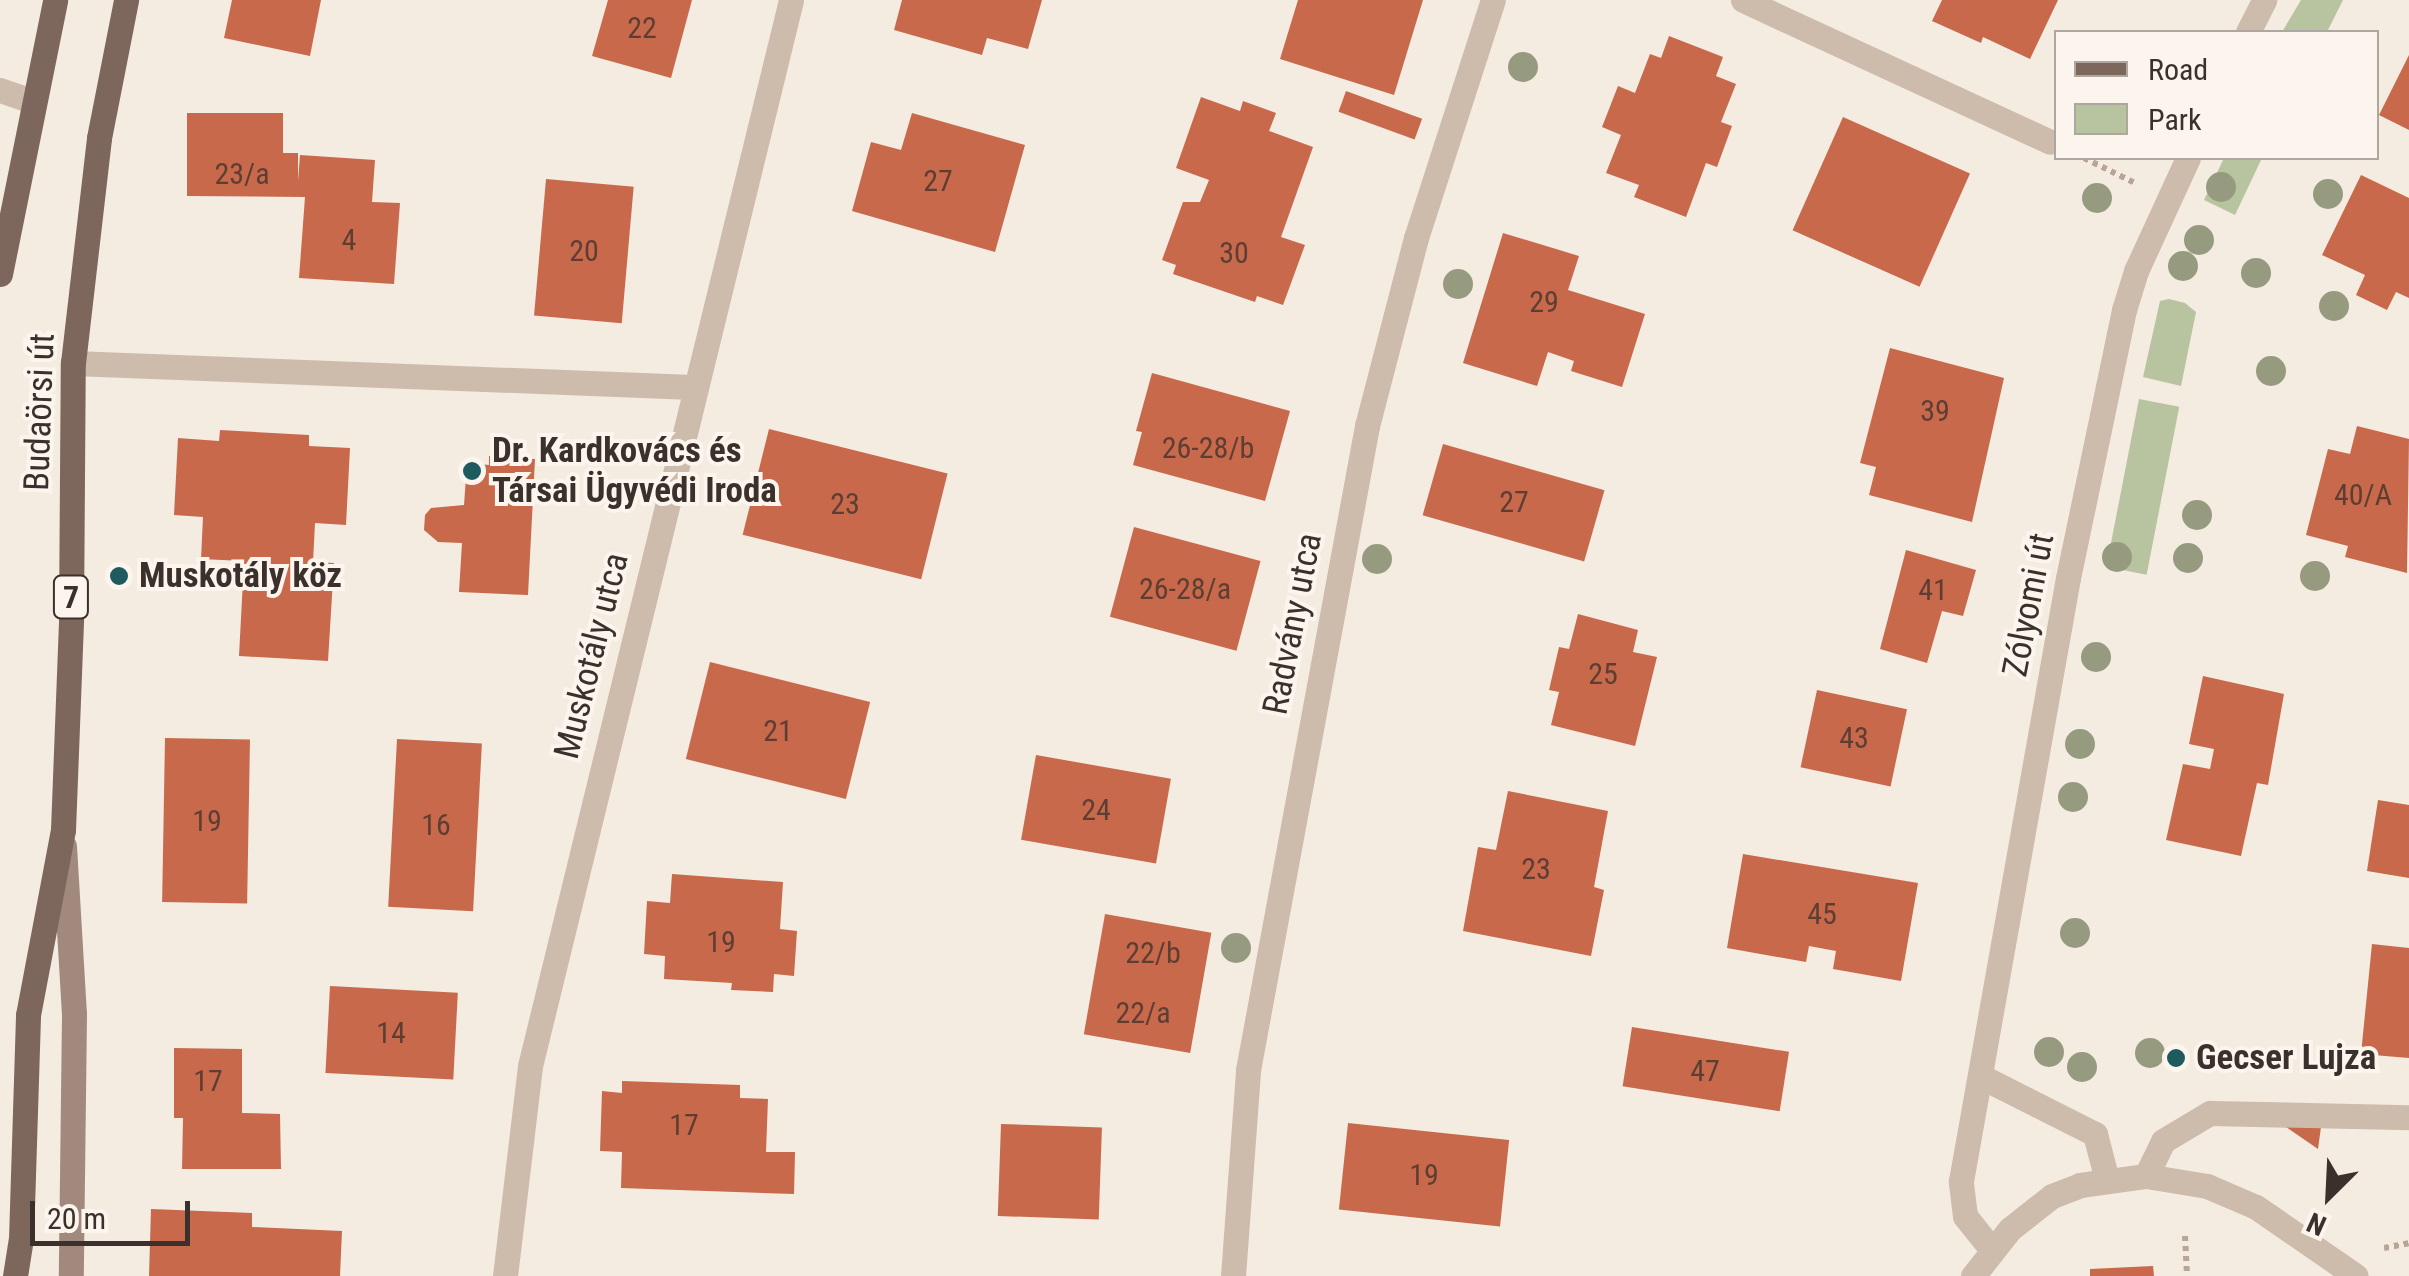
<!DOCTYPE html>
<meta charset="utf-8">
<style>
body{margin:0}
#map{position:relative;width:2409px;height:1276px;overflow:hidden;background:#f4ebe1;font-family:"Roboto Condensed",sans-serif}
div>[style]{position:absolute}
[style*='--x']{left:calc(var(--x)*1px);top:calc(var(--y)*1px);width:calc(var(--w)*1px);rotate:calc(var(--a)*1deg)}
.green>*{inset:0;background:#b8c4a0;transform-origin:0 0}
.building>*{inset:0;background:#c8694b;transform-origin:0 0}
.path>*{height:6px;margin-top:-3px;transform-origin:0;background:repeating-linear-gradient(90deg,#b9a596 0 5px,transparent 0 10px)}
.service>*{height:25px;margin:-12.5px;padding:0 12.5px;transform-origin:12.5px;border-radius:12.5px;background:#cdbbac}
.minor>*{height:25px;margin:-12.5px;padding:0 12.5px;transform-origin:12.5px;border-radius:12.5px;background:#cdbbac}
.tertiary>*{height:25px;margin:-12.5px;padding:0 12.5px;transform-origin:12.5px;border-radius:12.5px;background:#cdbbac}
.secondary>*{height:25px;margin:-12.5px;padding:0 12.5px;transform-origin:12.5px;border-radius:12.5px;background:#a18a7d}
.primary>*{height:25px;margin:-12.5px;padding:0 12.5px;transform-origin:12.5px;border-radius:12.5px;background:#7d675c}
.trees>*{width:30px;height:30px;margin:-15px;border-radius:50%;background:#969b7f}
.dots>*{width:28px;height:28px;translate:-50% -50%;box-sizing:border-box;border:5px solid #fbf5ee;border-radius:50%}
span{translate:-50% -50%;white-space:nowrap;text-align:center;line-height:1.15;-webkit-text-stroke:8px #fbf5ee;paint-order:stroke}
.number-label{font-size:30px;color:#5e3e33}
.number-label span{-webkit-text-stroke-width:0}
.shield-label span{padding:2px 8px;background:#fbf5ee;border:2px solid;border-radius:8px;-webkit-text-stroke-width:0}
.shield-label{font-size:32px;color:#3b302b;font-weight:700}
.street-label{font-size:35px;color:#3b302b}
.poi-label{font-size:35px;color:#3b302b;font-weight:700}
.left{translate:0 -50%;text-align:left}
.legend{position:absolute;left:2054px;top:30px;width:325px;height:130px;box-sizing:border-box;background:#fbf5ee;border:2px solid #aea6a0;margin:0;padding:12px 18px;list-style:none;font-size:30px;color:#3b302b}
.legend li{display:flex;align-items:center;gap:20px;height:50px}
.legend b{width:50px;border:2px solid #aea6a0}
.north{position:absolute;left:2279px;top:1146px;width:100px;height:100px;-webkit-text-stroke:8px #fbf5ee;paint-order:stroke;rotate:204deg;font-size:28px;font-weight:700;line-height:40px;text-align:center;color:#3b302b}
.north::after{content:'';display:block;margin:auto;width:35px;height:45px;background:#3b302b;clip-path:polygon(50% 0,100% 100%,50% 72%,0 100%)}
.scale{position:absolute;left:30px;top:1201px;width:160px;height:45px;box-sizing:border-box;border:5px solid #3b302b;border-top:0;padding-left:12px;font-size:30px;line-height:35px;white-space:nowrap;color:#3b302b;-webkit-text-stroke:8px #fbf5ee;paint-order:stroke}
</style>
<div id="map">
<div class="green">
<div style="clip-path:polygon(2301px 0,2343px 0,2327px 32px,2282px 32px)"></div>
<div style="clip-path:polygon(2224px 158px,2262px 158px,2235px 215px,2204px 200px)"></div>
<div style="clip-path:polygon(2169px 299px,2185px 303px,2196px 312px,2181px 386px,2143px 377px,2160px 301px)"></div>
<div style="left:2139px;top:399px;width:41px;height:171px;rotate:11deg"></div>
</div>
<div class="building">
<div style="clip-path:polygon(232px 0,321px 0,310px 56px,224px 38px)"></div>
<div style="clip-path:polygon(608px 0,692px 0,671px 78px,592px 56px)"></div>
<div style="clip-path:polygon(902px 0,1042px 0,1028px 49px,987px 38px,982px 55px,894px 30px)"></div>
<div style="clip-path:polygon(1298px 0,1423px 0,1394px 95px,1280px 59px)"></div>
<div style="clip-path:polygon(1942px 0,2058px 0,2030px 59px,1983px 37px,1981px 43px,1932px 21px)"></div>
<div style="clip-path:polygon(1669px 36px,1723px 57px,1716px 76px,1736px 84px,1721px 122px,1732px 126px,1717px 167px,1706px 163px,1686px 217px,1634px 197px,1639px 185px,1606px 173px,1621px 135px,1602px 127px,1618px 86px,1635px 93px,1650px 54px,1661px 58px)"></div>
<div style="clip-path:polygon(2409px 55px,2409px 130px,2379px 115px)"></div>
<div style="left:1346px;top:91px;width:81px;height:22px;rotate:20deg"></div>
<div style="clip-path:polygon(1201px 97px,1240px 111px,1243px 101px,1276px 113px,1269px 131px,1313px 147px,1281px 237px,1305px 245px,1283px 305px,1257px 296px,1255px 302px,1173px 274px,1176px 265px,1162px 260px,1183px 202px,1200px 202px,1209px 180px,1176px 168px)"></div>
<div style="clip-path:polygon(187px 113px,283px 113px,283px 153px,298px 153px,298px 181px,300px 155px,375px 160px,372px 202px,400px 203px,394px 284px,299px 278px,305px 197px,187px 196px)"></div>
<div style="clip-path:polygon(912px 113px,1025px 145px,995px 252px,852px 211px,871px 142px,901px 150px)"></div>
<div style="left:1843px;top:117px;width:139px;height:124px;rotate:24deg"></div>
<div style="clip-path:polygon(2361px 175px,2409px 198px,2409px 298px,2396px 292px,2387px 310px,2356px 295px,2365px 275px,2322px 255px)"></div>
<div style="left:546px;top:179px;width:88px;height:137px;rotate:5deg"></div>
<div style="clip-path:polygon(1503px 233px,1579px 256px,1568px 290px,1645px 314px,1622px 387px,1571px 371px,1574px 361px,1548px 352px,1537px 386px,1463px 363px)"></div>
<div style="clip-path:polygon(1890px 348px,2004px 378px,1972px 522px,1869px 495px,1876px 467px,1860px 463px)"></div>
<div style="clip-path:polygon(1152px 373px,1290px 411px,1265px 501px,1133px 465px,1142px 432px,1136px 431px)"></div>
<div style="clip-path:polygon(2357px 426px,2409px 439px,2407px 573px,2345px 557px,2348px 546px,2306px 535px,2328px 449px,2350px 454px)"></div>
<div style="left:769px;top:429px;width:184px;height:109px;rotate:14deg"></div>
<div style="clip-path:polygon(220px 430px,309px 435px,309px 446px,350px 448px,346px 525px,315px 523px,313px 562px,334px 563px,328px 661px,239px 656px,244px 561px,201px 559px,203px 517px,174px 515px,178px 438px,219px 441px)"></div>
<div style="left:1443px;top:444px;width:168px;height:74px;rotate:16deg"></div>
<div style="clip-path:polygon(489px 456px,535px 459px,528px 595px,459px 592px,462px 543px,438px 542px,424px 530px,425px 515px,431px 508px,464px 505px,467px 463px,489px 465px)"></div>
<div style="left:1134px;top:527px;width:131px;height:93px;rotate:15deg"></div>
<div style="clip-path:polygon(1906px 550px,1976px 570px,1963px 616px,1942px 611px,1927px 663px,1880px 649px)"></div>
<div style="clip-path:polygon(1578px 614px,1638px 630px,1633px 652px,1657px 657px,1635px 746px,1551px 725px,1559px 692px,1549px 690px,1559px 647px,1569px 649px)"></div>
<div style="left:710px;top:662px;width:165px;height:100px;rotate:14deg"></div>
<div style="clip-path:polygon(2203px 676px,2284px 694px,2268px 785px,2257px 783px,2241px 856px,2166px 840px,2183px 764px,2210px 769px,2214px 749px,2189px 744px)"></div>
<div style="left:1817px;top:690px;width:92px;height:79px;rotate:12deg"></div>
<div style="left:165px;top:738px;width:85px;height:164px;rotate:1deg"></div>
<div style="left:397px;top:739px;width:85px;height:168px;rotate:3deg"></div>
<div style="left:1036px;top:755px;width:137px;height:86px;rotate:10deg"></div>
<div style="clip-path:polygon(1508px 791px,1608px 811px,1594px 887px,1604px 890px,1591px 956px,1463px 931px,1478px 847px,1496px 850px)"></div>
<div style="clip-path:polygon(2378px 800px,2409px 805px,2409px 878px,2367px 871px)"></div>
<div style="clip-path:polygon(1743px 854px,1918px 883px,1901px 981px,1833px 969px,1836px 951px,1809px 946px,1806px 962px,1727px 948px)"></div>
<div style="clip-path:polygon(672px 874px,783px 882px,780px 929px,797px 931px,794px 976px,774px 974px,773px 992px,731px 990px,732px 983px,664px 979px,665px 956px,644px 954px,647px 901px,670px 903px)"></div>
<div style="left:1105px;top:914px;width:108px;height:122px;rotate:10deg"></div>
<div style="clip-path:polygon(2372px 944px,2409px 948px,2409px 1058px,2361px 1054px)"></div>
<div style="left:330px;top:986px;width:128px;height:87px;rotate:3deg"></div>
<div style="left:1632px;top:1027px;width:159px;height:60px;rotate:9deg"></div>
<div style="clip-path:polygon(174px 1048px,242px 1049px,242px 1113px,280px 1114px,281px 1169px,182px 1169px,183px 1118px,174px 1118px)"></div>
<div style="clip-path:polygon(622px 1081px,740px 1085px,740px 1098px,768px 1099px,766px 1152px,795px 1152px,794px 1194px,621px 1188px,622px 1152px,600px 1151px,602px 1091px,622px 1093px)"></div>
<div style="clip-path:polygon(2287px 1121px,2321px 1127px,2318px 1149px,2286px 1127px)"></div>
<div style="left:1348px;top:1123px;width:162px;height:87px;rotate:6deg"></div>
<div style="left:1001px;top:1124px;width:101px;height:92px;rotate:2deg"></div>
<div style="clip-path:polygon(151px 1209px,252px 1213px,252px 1227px,342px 1231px,340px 1276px,149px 1276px)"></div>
<div style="clip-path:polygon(2153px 1266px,2154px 1276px,2090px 1276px,2090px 1269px)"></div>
</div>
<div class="path">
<div style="--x:2084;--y:158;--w:57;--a:26.1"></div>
<div style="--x:2185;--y:1236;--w:40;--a:87.1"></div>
<div style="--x:2384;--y:1248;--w:25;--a:-11"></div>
</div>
<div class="service">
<div style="--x:2146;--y:1176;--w:39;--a:-64"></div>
<div style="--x:2163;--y:1141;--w:55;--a:-30.8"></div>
<div style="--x:2210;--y:1113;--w:199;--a:1.2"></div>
</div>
<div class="minor">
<div style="--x:1743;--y:0;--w:338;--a:24.8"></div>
<div style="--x:2248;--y:32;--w:36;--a:-63"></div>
<div style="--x:0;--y:90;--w:36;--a:19"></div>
<div style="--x:73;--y:363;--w:620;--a:2.22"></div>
<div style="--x:1980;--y:1076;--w:129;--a:26.8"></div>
<div style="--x:2095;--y:1134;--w:48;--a:75.4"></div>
<div style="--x:1992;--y:1250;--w:43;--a:-128.5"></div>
<div style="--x:1965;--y:1216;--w:35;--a:-97"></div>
<div style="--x:1961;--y:1181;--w:612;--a:-79.94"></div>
<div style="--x:2068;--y:578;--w:274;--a:-78.2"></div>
<div style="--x:2124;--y:310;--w:41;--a:-72.9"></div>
<div style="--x:2136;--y:271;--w:124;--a:-65.3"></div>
<div style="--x:505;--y:1276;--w:211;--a:-83.2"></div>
<div style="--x:530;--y:1066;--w:1097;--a:-76.24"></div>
<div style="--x:1233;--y:1276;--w:207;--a:-85.8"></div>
<div style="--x:1248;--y:1070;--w:655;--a:-79.53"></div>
<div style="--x:1367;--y:426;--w:194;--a:-75.4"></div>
<div style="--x:1416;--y:238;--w:250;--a:-72.1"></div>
</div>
<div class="tertiary">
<div style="--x:1973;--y:1276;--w:60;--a:-51.8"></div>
<div style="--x:2010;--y:1229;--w:53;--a:-38.2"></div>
<div style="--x:2052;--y:1196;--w:30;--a:-21"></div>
<div style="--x:2080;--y:1185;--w:67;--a:-7.8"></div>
<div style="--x:2146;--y:1176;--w:62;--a:9.3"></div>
<div style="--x:2207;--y:1186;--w:53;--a:23.2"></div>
<div style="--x:2256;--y:1207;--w:121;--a:34.6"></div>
</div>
<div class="secondary">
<div style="--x:64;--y:846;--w:168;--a:86.6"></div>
<div style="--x:74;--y:1014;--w:262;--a:90.7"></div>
</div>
<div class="primary">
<div style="--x:0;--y:274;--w:279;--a:-78.6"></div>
<div style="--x:15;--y:1276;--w:37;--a:-81"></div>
<div style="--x:21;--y:1239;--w:224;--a:-88.2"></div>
<div style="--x:28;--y:1015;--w:188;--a:-79.3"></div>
<div style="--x:63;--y:830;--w:211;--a:-87.8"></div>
<div style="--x:71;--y:619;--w:256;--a:-89.6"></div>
<div style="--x:73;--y:363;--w:226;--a:-83.4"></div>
<div style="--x:99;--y:138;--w:141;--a:-78.9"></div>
</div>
<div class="trees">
<div style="left:1523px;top:67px"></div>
<div style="left:2221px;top:187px"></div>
<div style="left:2328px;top:194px"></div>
<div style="left:2097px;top:198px"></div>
<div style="left:2199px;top:240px"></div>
<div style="left:2183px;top:266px"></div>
<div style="left:2256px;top:273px"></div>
<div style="left:1458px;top:284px"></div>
<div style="left:2334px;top:306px"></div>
<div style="left:2271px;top:371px"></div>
<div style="left:2197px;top:515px"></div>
<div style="left:2117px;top:557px"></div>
<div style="left:2188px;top:558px"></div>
<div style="left:1377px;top:559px"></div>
<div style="left:2315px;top:576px"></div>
<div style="left:2096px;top:657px"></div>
<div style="left:2080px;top:744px"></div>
<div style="left:2073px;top:797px"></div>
<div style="left:2075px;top:933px"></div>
<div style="left:1236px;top:948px"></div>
<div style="left:2049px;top:1052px"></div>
<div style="left:2150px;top:1053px"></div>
<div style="left:2082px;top:1067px"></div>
</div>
<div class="dots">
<div style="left:472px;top:471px;background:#1f5a5e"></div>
<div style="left:119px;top:576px;background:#1f5a5e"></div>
<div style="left:2176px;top:1058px;background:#1f5a5e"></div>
</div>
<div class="number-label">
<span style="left:642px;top:28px">22</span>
<span style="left:242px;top:174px">23/a</span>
<span style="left:938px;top:181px">27</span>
<span style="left:349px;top:240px">4</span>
<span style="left:584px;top:251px">20</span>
<span style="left:1234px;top:253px">30</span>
<span style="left:1544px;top:302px">29</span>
<span style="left:1935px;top:411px">39</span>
<span style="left:1208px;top:448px">26-28/b</span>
<span style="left:2363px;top:495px">40/A</span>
<span style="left:1514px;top:502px">27</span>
<span style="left:845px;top:504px">23</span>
<span style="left:1185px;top:589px">26-28/a</span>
<span style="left:1933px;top:590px">41</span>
<span style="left:1603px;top:674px">25</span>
<span style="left:778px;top:731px">21</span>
<span style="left:1854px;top:738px">43</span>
<span style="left:1096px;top:810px">24</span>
<span style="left:207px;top:821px">19</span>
<span style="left:436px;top:825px">16</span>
<span style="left:1536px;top:869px">23</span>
<span style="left:1822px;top:914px">45</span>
<span style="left:721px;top:942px">19</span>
<span style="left:1153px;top:953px">22/b</span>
<span style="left:1143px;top:1013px">22/a</span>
<span style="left:391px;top:1033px">14</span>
<span style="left:1705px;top:1071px">47</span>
<span style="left:208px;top:1081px">17</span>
<span style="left:684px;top:1125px">17</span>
<span style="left:1424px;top:1175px">19</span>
</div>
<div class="shield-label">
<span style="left:71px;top:597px">7</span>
</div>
<div class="street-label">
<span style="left:40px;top:412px;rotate:-88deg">Budaörsi út</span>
<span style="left:2029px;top:605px;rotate:-79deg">Zólyomi út</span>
<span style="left:1293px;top:624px;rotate:-79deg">Radvány utca</span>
<span style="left:592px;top:656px;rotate:-76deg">Muskotály utca</span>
</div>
<div class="poi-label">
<span class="left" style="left:492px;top:471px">Dr. Kardkovács és<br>Társai Ügyvédi Iroda</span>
<span class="left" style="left:139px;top:576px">Muskotály köz</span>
<span class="left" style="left:2196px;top:1058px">Gecser Lujza</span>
</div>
<ul class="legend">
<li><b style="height:12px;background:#7d675c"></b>Road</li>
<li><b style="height:28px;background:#b8c4a0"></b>Park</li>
</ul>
<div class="north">N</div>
<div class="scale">20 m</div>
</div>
